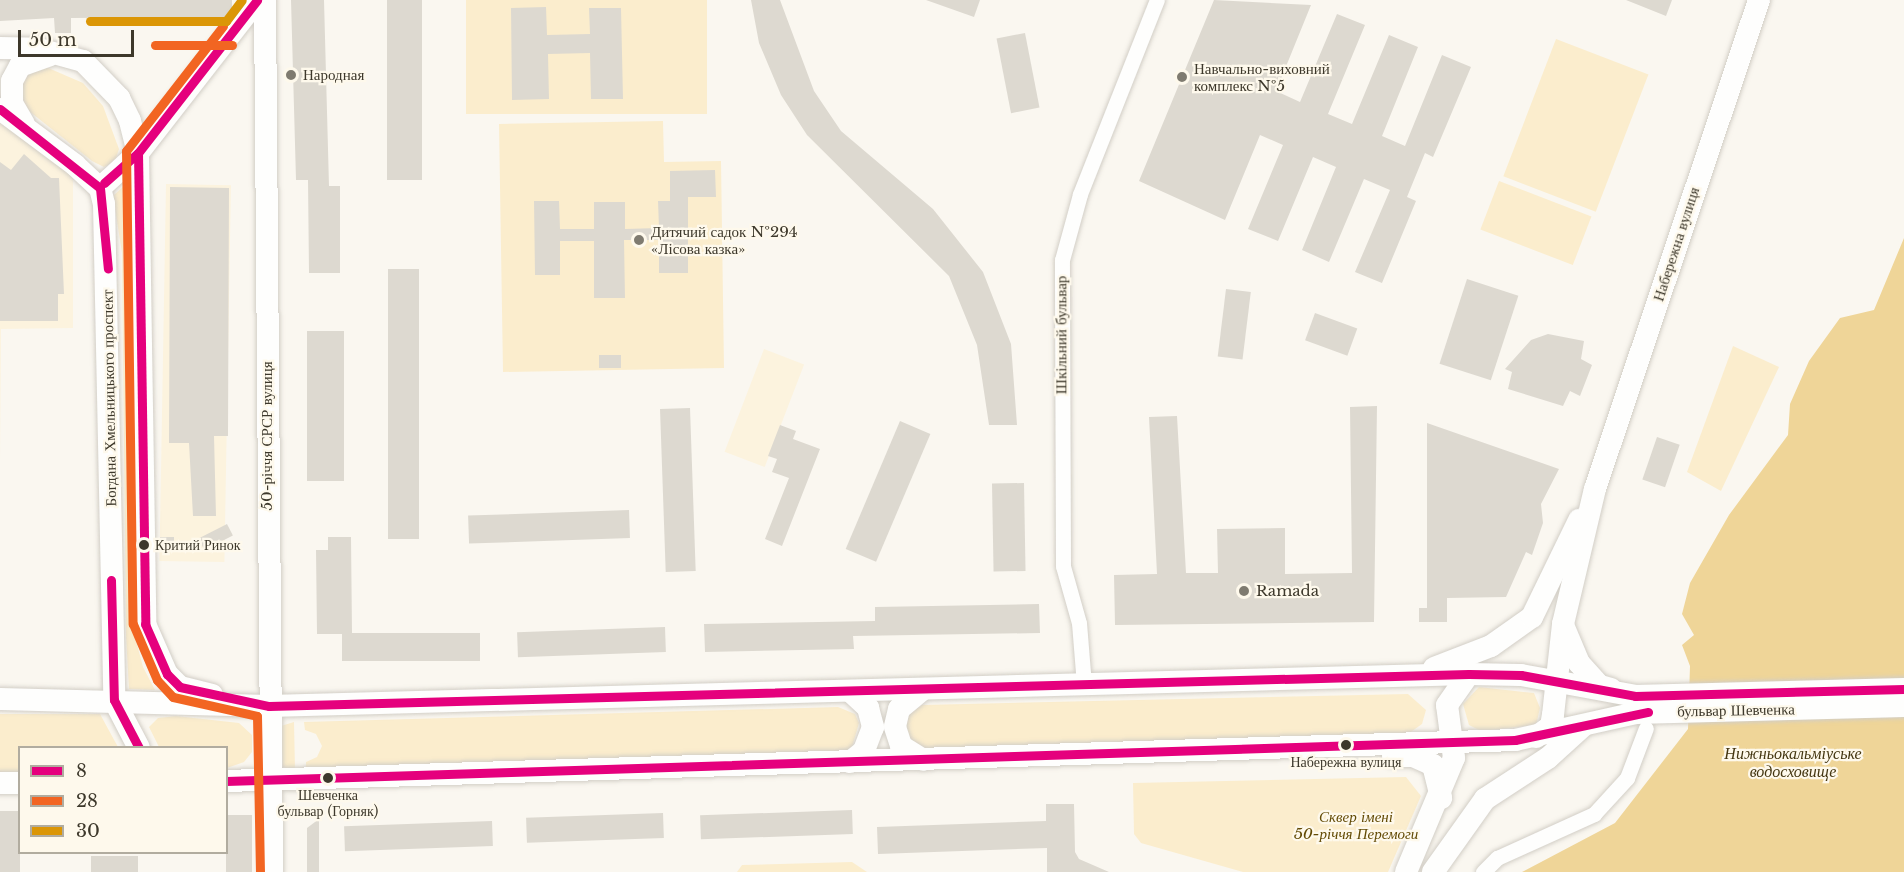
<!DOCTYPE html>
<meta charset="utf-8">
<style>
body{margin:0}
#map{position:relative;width:1904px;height:872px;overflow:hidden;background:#faf7f0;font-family:"Libre Baskerville",serif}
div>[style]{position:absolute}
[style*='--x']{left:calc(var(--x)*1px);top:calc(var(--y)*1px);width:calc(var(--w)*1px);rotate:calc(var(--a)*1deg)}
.built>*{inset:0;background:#fcf3de;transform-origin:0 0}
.green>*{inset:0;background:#fbedcd;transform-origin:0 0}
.water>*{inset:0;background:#efd598}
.building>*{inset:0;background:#ddd9d0;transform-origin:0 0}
.roads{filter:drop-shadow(0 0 2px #d2cec6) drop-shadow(0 0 2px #d2cec6)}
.street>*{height:15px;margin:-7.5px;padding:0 7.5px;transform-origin:7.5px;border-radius:7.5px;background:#fefefd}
.secondary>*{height:22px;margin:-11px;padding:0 11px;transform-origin:11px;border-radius:11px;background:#fefefd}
.bus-1>*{height:9px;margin:-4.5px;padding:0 4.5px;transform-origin:4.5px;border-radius:4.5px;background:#e5007d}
.bus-2>*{height:9px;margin:-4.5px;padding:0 4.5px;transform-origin:4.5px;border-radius:4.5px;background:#f26522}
.bus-3>*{height:9px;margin:-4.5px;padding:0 4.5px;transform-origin:4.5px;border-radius:4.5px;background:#db9606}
.dots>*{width:16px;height:16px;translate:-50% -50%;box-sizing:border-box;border:3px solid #fef9ec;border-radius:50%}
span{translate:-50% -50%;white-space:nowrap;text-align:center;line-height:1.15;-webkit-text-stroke:4.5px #fef9ec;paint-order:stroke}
.bus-label{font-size:14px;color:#3d382b}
.left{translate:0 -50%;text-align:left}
.poi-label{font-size:15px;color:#3d382b}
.street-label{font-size:15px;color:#3d382b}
.park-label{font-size:15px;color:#634b05;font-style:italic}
.water-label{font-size:16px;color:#443611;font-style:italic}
.legend{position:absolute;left:18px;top:746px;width:210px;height:108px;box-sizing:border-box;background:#fef9ec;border:2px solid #b1ac9f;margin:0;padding:8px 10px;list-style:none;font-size:18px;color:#3d382b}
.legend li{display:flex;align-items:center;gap:12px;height:30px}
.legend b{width:30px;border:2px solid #b1ac9f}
.scale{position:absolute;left:18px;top:30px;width:116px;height:27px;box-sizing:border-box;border:3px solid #3d382b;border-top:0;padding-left:8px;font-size:18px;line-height:21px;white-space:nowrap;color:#3d382b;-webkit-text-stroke:4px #fef9ec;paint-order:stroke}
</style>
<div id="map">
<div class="built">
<div style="clip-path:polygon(0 114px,73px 167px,73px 328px,1px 329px,0 464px)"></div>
<div style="left:166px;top:184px;width:65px;height:377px;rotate:1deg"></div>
<div style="left:764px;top:349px;width:43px;height:110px;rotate:21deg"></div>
</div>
<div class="green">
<div style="left:466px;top:0;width:241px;height:114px"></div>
<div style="left:1556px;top:39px;width:99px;height:147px;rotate:21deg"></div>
<div style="clip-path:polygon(46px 67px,83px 83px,103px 106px,119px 149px,115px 161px,104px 167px,92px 161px,24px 107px,22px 83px,27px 75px)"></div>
<div style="clip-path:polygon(663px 121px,664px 162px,721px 161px,724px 368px,503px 372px,499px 124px)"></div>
<div style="left:1499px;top:181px;width:99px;height:52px;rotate:21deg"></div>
<div style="clip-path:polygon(127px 183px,131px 622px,143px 667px,155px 690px,129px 689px,126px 636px,122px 253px,113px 196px)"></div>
<div style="clip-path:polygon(1733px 346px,1779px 367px,1721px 491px,1687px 472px)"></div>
<div style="clip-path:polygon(1479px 687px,1534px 693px,1540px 708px,1536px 725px,1481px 731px,1469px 725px,1463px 704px)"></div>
<div style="clip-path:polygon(1408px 694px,1426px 710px,1422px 724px,1408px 734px,922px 749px,907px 737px,906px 716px,922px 705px)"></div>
<div style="clip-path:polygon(838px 707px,855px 714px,859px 723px,851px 751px,306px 770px,306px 762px,317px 757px,322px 746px,316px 734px,305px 730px,304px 722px)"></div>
<div style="clip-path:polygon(0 714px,100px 714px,118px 747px,20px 748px,19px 776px,0 776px)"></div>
<div style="clip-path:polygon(176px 716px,239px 723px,252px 735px,252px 752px,244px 762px,227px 768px,226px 748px,159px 747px,149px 727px,158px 718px)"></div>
<div style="clip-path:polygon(294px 722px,295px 770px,283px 767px,281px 726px)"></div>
<div style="clip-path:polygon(1406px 777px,1421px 796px,1388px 872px,1243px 872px,1141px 843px,1134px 834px,1133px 783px)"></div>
<div style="clip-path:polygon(852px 862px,867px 872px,737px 872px,742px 865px)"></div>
</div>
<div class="water">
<div style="clip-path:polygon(1904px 238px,1904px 872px,1522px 872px,1615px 823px,1688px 729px,1690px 666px,1682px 645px,1694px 635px,1682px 614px,1690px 583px,1729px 515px,1788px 435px,1790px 404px,1809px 361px,1840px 318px,1874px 310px)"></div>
</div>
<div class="building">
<div style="clip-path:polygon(0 0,232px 0,232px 10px,226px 17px,71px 18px,71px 33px,55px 33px,54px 18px,0 21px)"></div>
<div style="clip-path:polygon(291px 0,324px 0,329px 186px,340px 186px,340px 273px,309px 273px,308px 180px,296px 180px)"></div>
<div style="left:387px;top:0;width:35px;height:180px"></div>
<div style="clip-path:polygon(751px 0,780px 0,814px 91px,841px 131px,933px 209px,983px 272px,1011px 344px,1017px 425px,989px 425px,977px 345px,949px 276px,807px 135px,781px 95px,759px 43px)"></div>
<div style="clip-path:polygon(926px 0,980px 0,974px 17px)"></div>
<div style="clip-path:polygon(1214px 0,1311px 5px,1276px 91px,1300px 102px,1337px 14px,1365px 25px,1328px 114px,1352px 124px,1389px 35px,1418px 47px,1382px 136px,1405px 146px,1442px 55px,1471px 67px,1433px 157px,1425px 153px,1407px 197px,1416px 201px,1382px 283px,1355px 272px,1390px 190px,1364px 179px,1329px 262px,1302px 250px,1336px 167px,1313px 157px,1278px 241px,1248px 229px,1283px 145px,1260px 135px,1225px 220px,1139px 181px)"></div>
<div style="clip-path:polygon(1626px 0,1672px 0,1666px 16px)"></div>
<div style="clip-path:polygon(546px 7px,547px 35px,590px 34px,589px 8px,621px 8px,623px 99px,591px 99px,590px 53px,548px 54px,549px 99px,512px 100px,511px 8px)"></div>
<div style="left:1025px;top:33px;width:76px;height:29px;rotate:79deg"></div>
<div style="clip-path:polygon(24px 154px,51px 178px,59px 178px,64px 294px,58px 294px,58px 321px,0 321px,0 162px,11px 170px)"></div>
<div style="clip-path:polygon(715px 170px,716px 197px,688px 197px,688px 273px,659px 273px,659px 240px,624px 240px,625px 298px,594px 298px,594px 241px,560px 241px,560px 275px,535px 275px,534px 201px,559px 201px,560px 229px,594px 229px,594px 202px,625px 202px,625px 229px,659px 228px,658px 201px,670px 201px,670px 171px)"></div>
<div style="clip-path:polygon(170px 187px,229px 188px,228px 436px,214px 436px,216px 516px,193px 516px,189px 443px,169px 443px)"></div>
<div style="left:388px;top:269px;width:31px;height:270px"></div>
<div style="left:1467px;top:279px;width:54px;height:89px;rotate:18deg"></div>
<div style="left:1226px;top:289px;width:25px;height:68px;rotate:7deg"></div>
<div style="left:1315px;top:313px;width:45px;height:29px;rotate:20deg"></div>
<div style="left:307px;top:331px;width:37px;height:150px"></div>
<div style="clip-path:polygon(1548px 334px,1584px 341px,1581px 359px,1592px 365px,1580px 396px,1570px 391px,1563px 406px,1508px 389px,1512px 372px,1505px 369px,1531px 340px)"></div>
<div style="left:621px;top:355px;width:13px;height:22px;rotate:90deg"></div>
<div style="clip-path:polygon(1377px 406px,1374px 622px,1115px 625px,1114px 575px,1157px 574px,1149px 417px,1177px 416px,1186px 573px,1218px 573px,1217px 529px,1285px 528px,1285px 574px,1352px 573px,1350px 407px)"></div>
<div style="left:690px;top:408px;width:163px;height:30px;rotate:88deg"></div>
<div style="left:900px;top:421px;width:33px;height:139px;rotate:23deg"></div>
<div style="clip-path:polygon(1427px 423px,1559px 469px,1541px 504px,1543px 523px,1532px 555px,1526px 552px,1506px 597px,1447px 598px,1447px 622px,1419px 622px,1419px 608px,1427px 608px)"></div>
<div style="clip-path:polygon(780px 425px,796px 431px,793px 439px,820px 449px,782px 546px,765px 539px,789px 478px,772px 472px,777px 459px,768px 456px)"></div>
<div style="left:1657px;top:437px;width:24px;height:45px;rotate:19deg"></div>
<div style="left:1024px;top:483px;width:88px;height:32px;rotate:89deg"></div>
<div style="left:629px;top:510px;width:28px;height:161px;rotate:88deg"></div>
<div style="left:227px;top:524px;width:13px;height:32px;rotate:63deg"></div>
<div style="left:160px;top:537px;width:14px;height:15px"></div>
<div style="clip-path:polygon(328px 537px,351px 537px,352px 633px,480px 633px,480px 661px,342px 661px,342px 634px,317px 634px,316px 550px,328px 550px)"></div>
<div style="clip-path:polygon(1039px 604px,1040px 633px,853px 636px,854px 649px,705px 652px,704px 624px,875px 621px,875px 607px)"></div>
<div style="left:665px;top:627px;width:25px;height:148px;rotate:88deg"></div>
<div style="clip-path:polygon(1046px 804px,1074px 804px,1075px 852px,1079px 859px,1109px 872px,1047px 872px,1047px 848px,878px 854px,877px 827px,1046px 821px)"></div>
<div style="left:852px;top:810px;width:24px;height:152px;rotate:88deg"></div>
<div style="left:0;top:811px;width:20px;height:61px"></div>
<div style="left:663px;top:813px;width:25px;height:137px;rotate:88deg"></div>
<div style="left:226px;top:815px;width:26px;height:57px"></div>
<div style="clip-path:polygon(319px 819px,319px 872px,307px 872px,307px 828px)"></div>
<div style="left:492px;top:821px;width:25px;height:148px;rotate:88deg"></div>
<div style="left:91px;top:856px;width:47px;height:16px"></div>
</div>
<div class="roads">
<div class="street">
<div style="--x:1084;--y:685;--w:62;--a:-94.6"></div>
<div style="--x:1079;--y:623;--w:59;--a:-105.7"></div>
<div style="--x:1063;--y:566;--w:306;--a:-90.2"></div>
<div style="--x:1062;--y:260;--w:68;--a:-74.7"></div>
<div style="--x:1080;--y:194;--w:209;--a:-68.4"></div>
<div style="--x:1483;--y:872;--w:20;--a:-45"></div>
<div style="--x:1497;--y:858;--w:107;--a:-24.4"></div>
<div style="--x:1594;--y:814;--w:49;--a:-47.5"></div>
<div style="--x:1627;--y:778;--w:53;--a:-69.2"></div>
</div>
<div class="secondary">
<div style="--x:265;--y:0;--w:872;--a:89.54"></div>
<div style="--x:0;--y:48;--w:39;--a:1"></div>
<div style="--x:39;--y:49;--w:46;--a:15.3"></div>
<div style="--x:83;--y:61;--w:52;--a:45.8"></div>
<div style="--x:119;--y:98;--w:25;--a:64"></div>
<div style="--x:130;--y:121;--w:33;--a:76"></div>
<div style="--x:138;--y:153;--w:471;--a:89.1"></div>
<div style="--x:145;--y:624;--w:55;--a:66.3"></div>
<div style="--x:167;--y:674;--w:18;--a:45"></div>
<div style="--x:180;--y:687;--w:33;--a:14"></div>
<div style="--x:0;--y:109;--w:94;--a:36.7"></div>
<div style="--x:75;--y:165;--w:34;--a:43"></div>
<div style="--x:100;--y:188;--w:16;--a:76"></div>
<div style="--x:104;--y:204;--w:496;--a:88.8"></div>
<div style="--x:114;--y:700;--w:54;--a:62.5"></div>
<div style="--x:24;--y:124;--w:24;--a:-120"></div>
<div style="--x:12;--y:103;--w:22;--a:-90"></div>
<div style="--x:12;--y:81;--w:17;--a:-62"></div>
<div style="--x:20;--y:66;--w:32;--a:-20"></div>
<div style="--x:100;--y:188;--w:52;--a:-42.6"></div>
<div style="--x:138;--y:153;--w:194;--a:-52.1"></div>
<div style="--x:1563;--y:625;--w:41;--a:67.2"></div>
<div style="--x:1579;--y:663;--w:31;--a:48"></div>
<div style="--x:1600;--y:686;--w:11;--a:15"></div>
<div style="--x:1434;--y:668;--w:61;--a:-21.1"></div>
<div style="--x:1491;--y:646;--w:50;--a:-35.3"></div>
<div style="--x:1532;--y:617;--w:108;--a:-64.1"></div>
<div style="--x:923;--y:689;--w:31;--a:140"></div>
<div style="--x:899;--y:709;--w:18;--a:103"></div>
<div style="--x:895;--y:727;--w:20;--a:72"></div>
<div style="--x:901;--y:746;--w:26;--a:32"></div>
<div style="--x:850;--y:691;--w:25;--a:43"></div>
<div style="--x:868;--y:708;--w:20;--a:75"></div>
<div style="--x:873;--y:727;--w:26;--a:111"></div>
<div style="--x:864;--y:751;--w:18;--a:142"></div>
<div style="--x:0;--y:699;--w:269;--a:1.5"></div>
<div style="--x:269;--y:706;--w:1200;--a:-1.53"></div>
<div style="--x:1469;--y:674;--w:52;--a:1.1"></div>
<div style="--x:1521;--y:675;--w:116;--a:10.4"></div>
<div style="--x:1635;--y:696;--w:269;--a:-1.5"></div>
<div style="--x:1536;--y:737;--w:19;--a:-36"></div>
<div style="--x:1551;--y:726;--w:11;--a:-80"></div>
<div style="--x:1553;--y:715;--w:92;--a:-83.7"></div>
<div style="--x:1563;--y:624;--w:139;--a:-76.7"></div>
<div style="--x:1595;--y:489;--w:516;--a:-71.46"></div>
<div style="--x:1393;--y:756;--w:20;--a:0"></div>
<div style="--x:1413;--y:756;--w:22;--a:24"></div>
<div style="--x:1433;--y:765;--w:34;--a:76"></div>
<div style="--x:226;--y:781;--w:1290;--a:-1.82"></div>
<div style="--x:1515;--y:740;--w:124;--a:-12.6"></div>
<div style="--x:1636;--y:713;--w:268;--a:-1.5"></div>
<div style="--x:0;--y:783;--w:20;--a:0"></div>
<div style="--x:1406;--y:872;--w:124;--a:-67.2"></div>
<div style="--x:1454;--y:758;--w:53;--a:-97.5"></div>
<div style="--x:1447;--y:705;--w:38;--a:-55"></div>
<div style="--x:1433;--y:872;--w:90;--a:-54.5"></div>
<div style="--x:1485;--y:799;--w:75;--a:-33.1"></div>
<div style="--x:1548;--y:758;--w:47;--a:-42.4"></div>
</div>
</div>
<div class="bus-1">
<div style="--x:0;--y:109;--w:127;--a:38.3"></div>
<div style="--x:100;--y:188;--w:81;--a:84.4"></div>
<div style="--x:138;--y:153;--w:471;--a:89.1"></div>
<div style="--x:145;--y:624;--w:55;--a:66.3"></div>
<div style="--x:167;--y:674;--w:18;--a:45"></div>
<div style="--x:180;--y:687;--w:91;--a:12.1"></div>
<div style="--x:269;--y:706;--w:1200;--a:-1.53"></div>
<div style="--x:1469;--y:674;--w:52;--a:1.1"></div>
<div style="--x:1521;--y:675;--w:116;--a:10.4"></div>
<div style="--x:1635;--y:696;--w:269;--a:-1.5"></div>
<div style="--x:104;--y:183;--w:45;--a:-41.4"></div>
<div style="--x:138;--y:153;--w:194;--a:-52.1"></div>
<div style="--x:111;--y:580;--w:120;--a:88.6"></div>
<div style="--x:114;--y:700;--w:54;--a:62.5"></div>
<div style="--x:226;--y:781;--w:1290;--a:-1.82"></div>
<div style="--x:1515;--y:740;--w:136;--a:-11.9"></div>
</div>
<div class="bus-2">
<div style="--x:223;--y:26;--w:158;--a:127.8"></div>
<div style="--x:126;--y:151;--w:473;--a:89.2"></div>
<div style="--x:133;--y:624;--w:61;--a:66.8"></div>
<div style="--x:157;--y:680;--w:23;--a:47"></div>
<div style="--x:173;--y:697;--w:86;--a:12.7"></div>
<div style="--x:257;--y:716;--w:156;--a:88.9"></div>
<div style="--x:155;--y:45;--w:77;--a:0"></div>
</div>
<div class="bus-3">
<div style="--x:90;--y:21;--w:136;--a:0"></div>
<div style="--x:226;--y:21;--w:26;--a:-53"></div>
</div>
<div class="dots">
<div style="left:291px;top:75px;background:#7f7b70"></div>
<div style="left:1182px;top:77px;background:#7f7b70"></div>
<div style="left:639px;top:240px;background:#7f7b70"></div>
<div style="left:144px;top:545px;background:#3d382b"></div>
<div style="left:1244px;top:591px;background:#7f7b70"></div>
<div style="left:1346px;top:745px;background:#3d382b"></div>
<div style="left:328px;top:778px;background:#3d382b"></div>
</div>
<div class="bus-label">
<span class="left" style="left:155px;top:545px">Критий Ринок</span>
<span style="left:1346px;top:762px">Набережна вулиця</span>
<span style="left:328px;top:803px">Шевченка<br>бульвар (Горняк)</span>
</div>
<div class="poi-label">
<span class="left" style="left:1194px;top:77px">Навчально-виховний<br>комплекс №5</span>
<span class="left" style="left:303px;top:75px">Народная</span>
<span class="left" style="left:651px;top:240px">Дитячий садок №294<br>«Лісова казка»</span>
<span class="left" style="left:1256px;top:591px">Ramada</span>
</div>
<div class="street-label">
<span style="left:1676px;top:244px;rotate:-72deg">Набережна вулиця</span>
<span style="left:1061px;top:335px;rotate:-90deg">Шкільний бульвар</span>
<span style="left:109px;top:398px;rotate:-91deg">Богдана Хмельницького проспект</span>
<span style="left:267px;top:436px;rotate:-90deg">50-річчя СРСР вулиця</span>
<span style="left:1736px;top:710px;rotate:-1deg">бульвар Шевченка</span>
</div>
<div class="park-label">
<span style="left:1356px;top:825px">Сквер імені<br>50-річчя Перемоги</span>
</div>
<div class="water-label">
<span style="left:1793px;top:762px">Нижньокальміуське<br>водосховище</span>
</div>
<ul class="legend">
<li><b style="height:8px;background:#e5007d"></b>8</li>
<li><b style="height:8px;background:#f26522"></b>28</li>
<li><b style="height:8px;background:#db9606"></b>30</li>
</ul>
<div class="scale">50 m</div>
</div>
